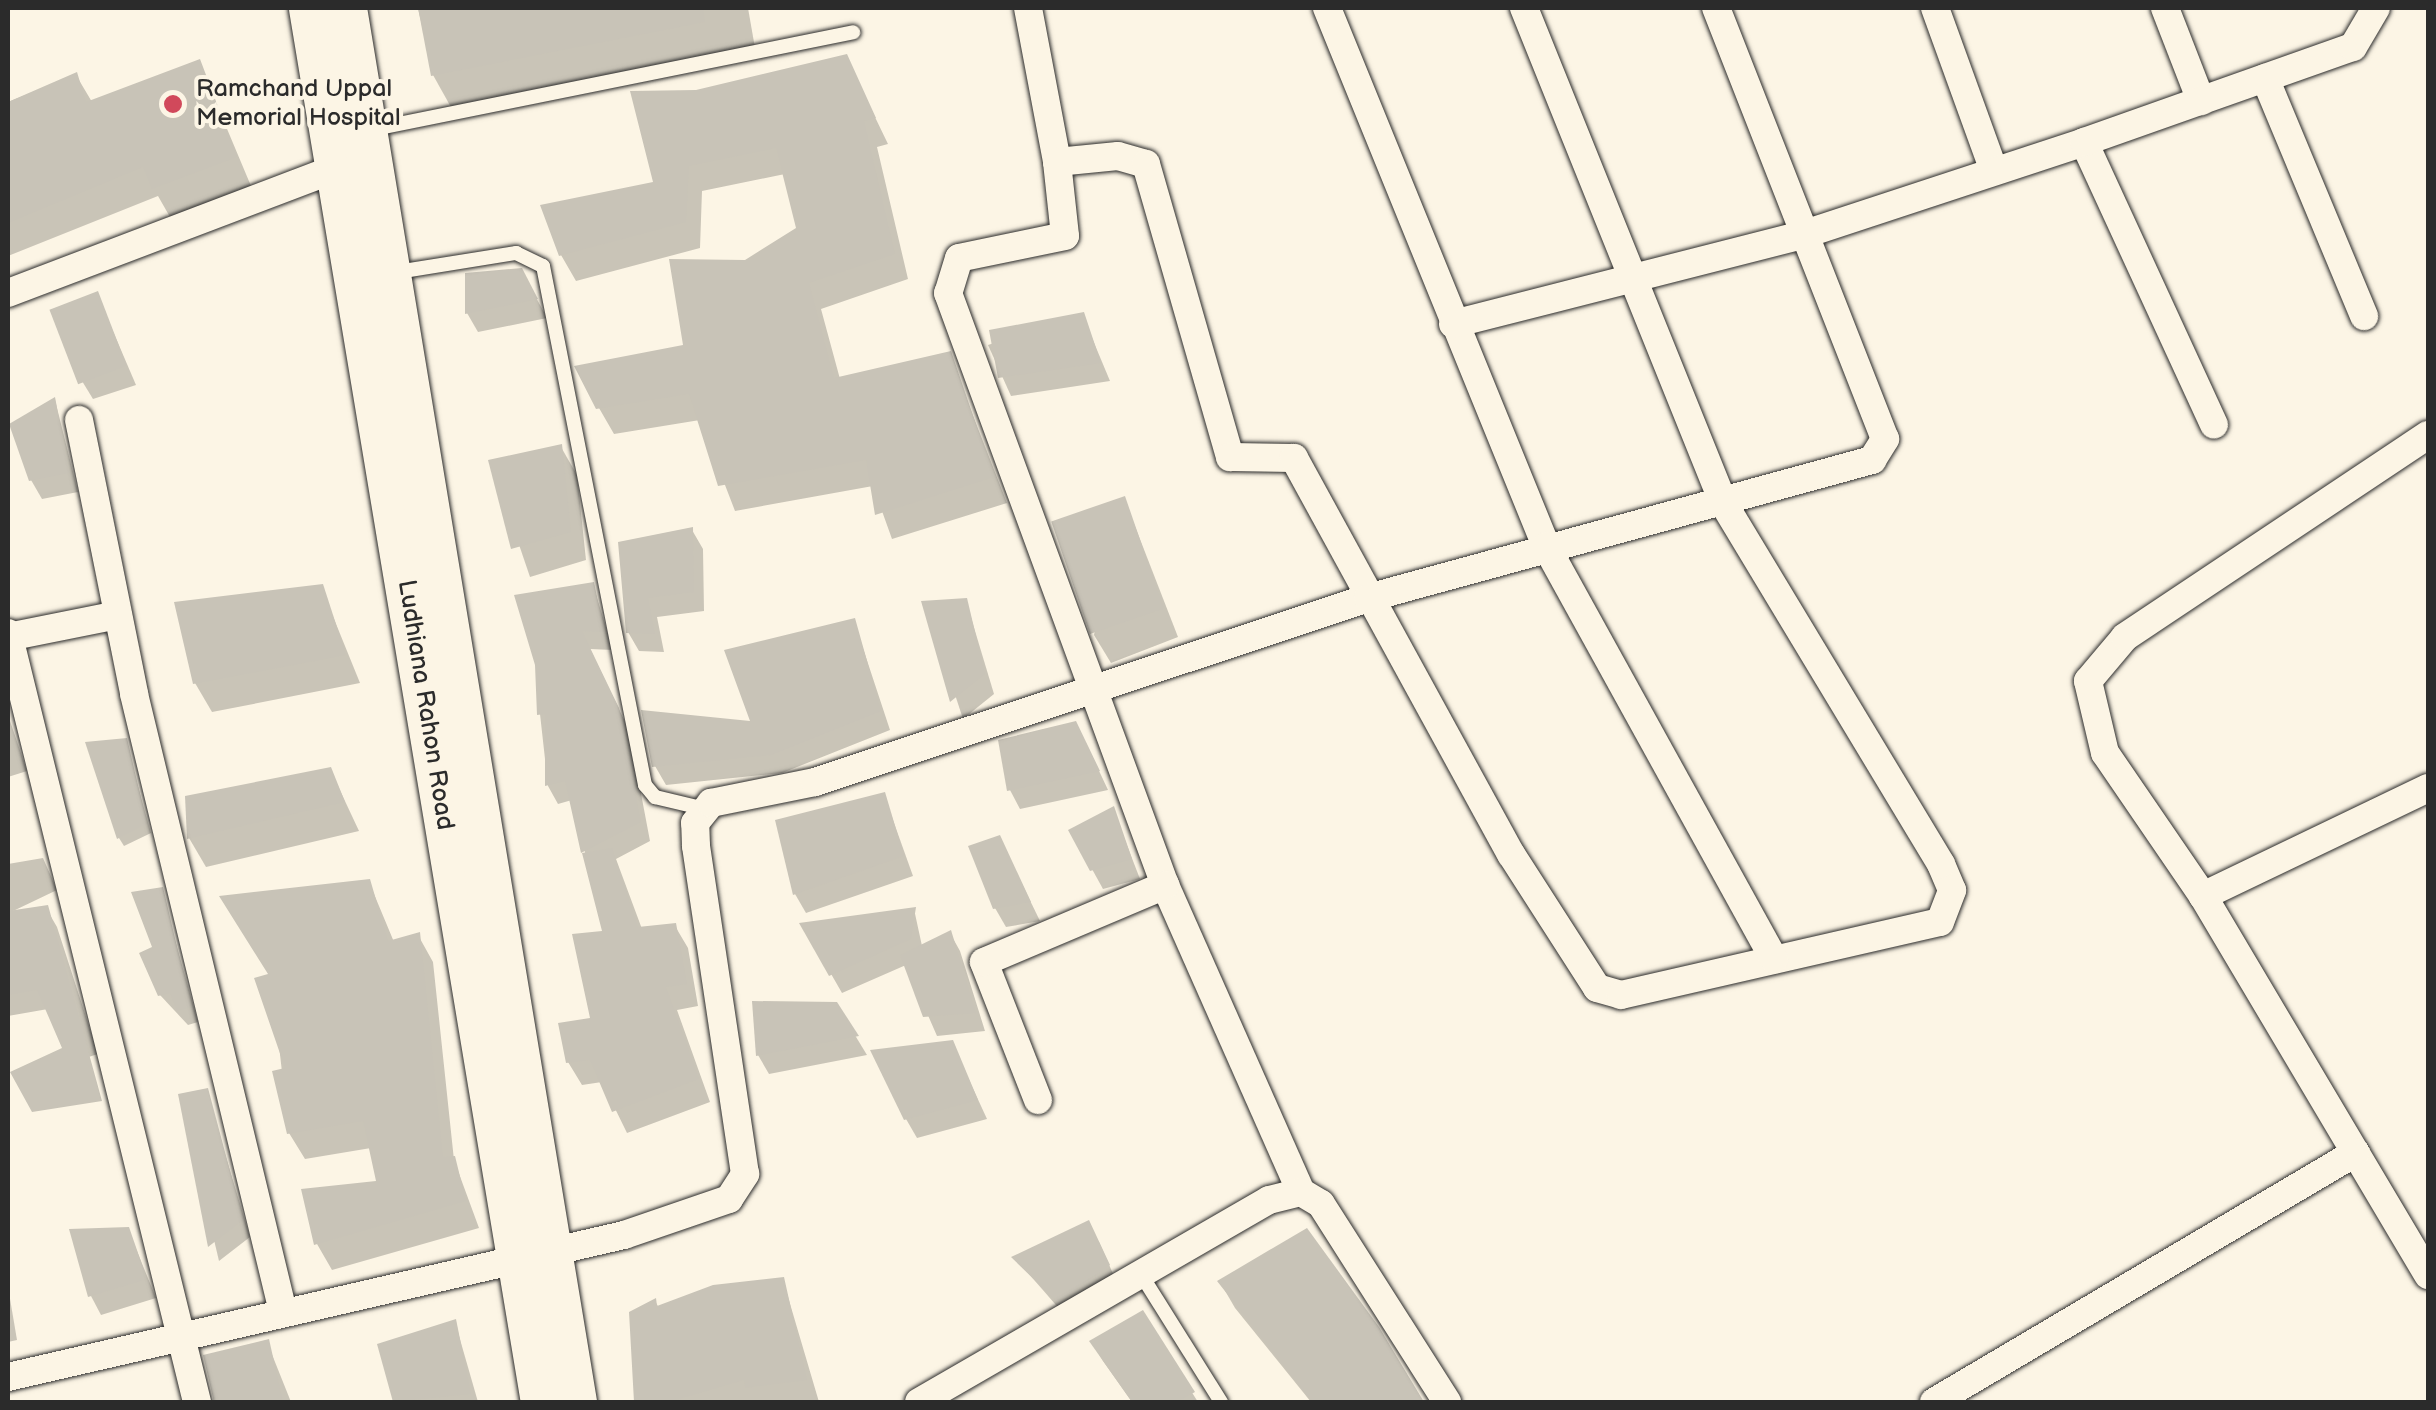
<!DOCTYPE html>
<style>
body{margin:0}
#map{position:relative;width:2436px;height:1410px;overflow:hidden;background:#fcf5e5;font-family:"Balsamiq Sans",sans-serif}
div>[style]{position:absolute}
[style*='--x']{left:calc(var(--x)*1px);top:calc(var(--y)*1px);width:calc(var(--w)*1px);rotate:calc(var(--a)*1deg)}
.shadow>*{inset:0;background:#0003}
.building>*{inset:0;background:#c8c3b7;transform-origin:0 0}
.roads{filter:drop-shadow(0 0 2px #2b2b2b) drop-shadow(0 0 2px #2b2b2b)}
.lane>*{height:14px;margin:-7px;padding:0 7px;transform-origin:7px;border-radius:7px;background:#fcf5e5}
.street>*{height:28px;margin:-14px;padding:0 14px;transform-origin:14px;border-radius:14px;background:#fcf5e5}
.primary>*{height:45px;margin:-22.5px;padding:0 22.5px;transform-origin:22.5px;border-radius:22.5px;background:#fcf5e5}
.dots>*{width:28px;height:28px;translate:-50% -50%;box-sizing:border-box;border:5px solid #fcf5e5;border-radius:50%}
span{translate:-50% -50%;white-space:nowrap;text-align:center;line-height:1.15;-webkit-text-stroke:8px #fcf5e5;paint-order:stroke}
.poi-label{font-size:25px;color:#2b2b2b}
.left{translate:0 -50%;text-align:left}
.street-label{font-size:25px;color:#2b2b2b}
.frame{position:absolute;inset:0;border:10px solid #2b2b2b;pointer-events:none}
</style>
<div id="map">
<div class="shadow">
<div style="clip-path:polygon(418px 8px,748px 8px,755px 48px,452px 109px,433px 75px)"></div>
<div style="clip-path:polygon(846px 57px,888px 144px,877px 147px,908px 279px,821px 309px,840px 379px,949px 354px,1007px 503px,892px 539px,873px 486px,735px 511px,700px 420px,614px 434px,599px 408px,686px 347px,746px 263px,799px 229px,785px 174px,702px 191px,700px 248px,576px 281px,561px 255px,656px 184px,697px 92px)"></div>
<div style="clip-path:polygon(199px 62px,251px 186px,170px 217px,158px 196px,8px 256px,8px 102px,76px 75px,92px 102px)"></div>
<div style="clip-path:polygon(532px 290px,547px 318px,478px 332px,467px 313px)"></div>
<div style="clip-path:polygon(97px 294px,136px 385px,93px 399px,82px 381px)"></div>
<div style="clip-path:polygon(1082px 314px,1110px 381px,1011px 396px,988px 345px)"></div>
<div style="clip-path:polygon(55px 400px,78px 492px,42px 499px,31px 480px)"></div>
<div style="clip-path:polygon(561px 447px,577px 475px,586px 560px,530px 577px,491px 462px)"></div>
<div style="clip-path:polygon(1124px 498px,1178px 637px,1111px 663px,1094px 635px)"></div>
<div style="clip-path:polygon(692px 530px,703px 549px,704px 611px,657px 617px,664px 652px,639px 651px,628px 632px,620px 544px)"></div>
<div style="clip-path:polygon(593px 585px,613px 650px,590px 649px,629px 730px,650px 841px,616px 859px,642px 929px,675px 926px,688px 948px,698px 1006px,677px 1010px,710px 1102px,627px 1133px,602px 1082px,582px 1085px,568px 1062px,593px 1020px,605px 933px,572px 800px,558px 804px,548px 786px,540px 714px)"></div>
<div style="clip-path:polygon(321px 587px,360px 683px,212px 712px,195px 683px)"></div>
<div style="clip-path:polygon(966px 601px,994px 694px,963px 719px,925px 603px)"></div>
<div style="clip-path:polygon(854px 621px,890px 730px,782px 773px,666px 785px,655px 766px,754px 723px)"></div>
<div style="clip-path:polygon(8px 715px,27px 771px,8px 777px)"></div>
<div style="clip-path:polygon(125px 740px,151px 833px,124px 846px,119px 838px)"></div>
<div style="clip-path:polygon(1086px 743px,1108px 790px,1020px 809px,1010px 790px)"></div>
<div style="clip-path:polygon(330px 769px,359px 831px,206px 867px,189px 838px)"></div>
<div style="clip-path:polygon(884px 795px,913px 876px,806px 913px,795px 894px)"></div>
<div style="clip-path:polygon(1113px 809px,1140px 879px,1103px 889px,1071px 831px)"></div>
<div style="clip-path:polygon(1009px 857px,1040px 921px,1006px 927px,995px 908px)"></div>
<div style="clip-path:polygon(43px 858px,57px 890px,11px 912px,46px 908px,57px 927px,98px 1054px,73px 1062px,48px 1009px,8px 1016px,8px 864px)"></div>
<div style="clip-path:polygon(369px 882px,394px 942px,418px 935px,433px 962px,454px 1160px,479px 1228px,332px 1270px,317px 1244px,379px 1183px,371px 1148px,305px 1159px,289px 1133px,271px 976px)"></div>
<div style="clip-path:polygon(161px 890px,198px 1022px,188px 1025px,160px 995px)"></div>
<div style="clip-path:polygon(914px 909px,922px 946px,950px 933px,960px 951px,985px 1031px,937px 1036px,906px 965px,842px 993px,803px 925px)"></div>
<div style="clip-path:polygon(836px 1004px,867px 1055px,769px 1074px,758px 1055px)"></div>
<div style="clip-path:polygon(952px 1043px,987px 1119px,917px 1138px,906px 1119px)"></div>
<div style="clip-path:polygon(206px 1091px,250px 1237px,219px 1261px,180px 1096px)"></div>
<div style="clip-path:polygon(128px 1229px,156px 1298px,101px 1315px,91px 1296px)"></div>
<div style="clip-path:polygon(1306px 1231px,1420px 1402px,1311px 1402px,1235px 1308px,1220px 1282px)"></div>
<div style="clip-path:polygon(1099px 1242px,1118px 1285px,1069px 1320px,1015px 1258px)"></div>
<div style="clip-path:polygon(783px 1280px,819px 1402px,636px 1402px,631px 1314px,655px 1301px,659px 1308px)"></div>
<div style="clip-path:polygon(8px 1287px,17px 1340px,8px 1342px)"></div>
<div style="clip-path:polygon(1142px 1314px,1198px 1402px,1132px 1402px,1103px 1361px,1092px 1342px)"></div>
<div style="clip-path:polygon(455px 1322px,478px 1402px,395px 1402px,380px 1346px)"></div>
<div style="clip-path:polygon(267px 1342px,291px 1402px,214px 1402px,206px 1357px)"></div>
</div>
<div class="building">
<div style="clip-path:polygon(418px 8px,703px 8px,705px 22px,431px 76px)"></div>
<div style="clip-path:polygon(847px 54px,876px 118px,864px 121px,895px 254px,809px 283px,834px 378px,951px 351px,994px 477px,875px 515px,866px 460px,718px 486px,689px 394px,596px 409px,574px 366px,683px 345px,669px 259px,745px 260px,796px 228px,776px 148px,689px 166px,686px 222px,559px 256px,540px 205px,653px 182px,630px 91px,696px 90px)"></div>
<div style="clip-path:polygon(200px 59px,237px 157px,152px 189px,143px 167px,8px 223px,8px 102px,77px 72px,86px 102px)"></div>
<div style="clip-path:polygon(522px 268px,538px 299px,465px 314px,465px 273px)"></div>
<div style="left:98px;top:291px;width:80px;height:52px;rotate:69deg"></div>
<div style="clip-path:polygon(1084px 312px,1101px 363px,998px 378px,989px 330px)"></div>
<div style="clip-path:polygon(55px 397px,69px 473px,29px 481px,9px 424px)"></div>
<div style="clip-path:polygon(562px 444px,571px 532px,511px 549px,488px 460px)"></div>
<div style="left:1125px;top:496px;width:119px;height:78px;rotate:71deg"></div>
<div style="clip-path:polygon(693px 527px,694px 592px,648px 598px,655px 634px,626px 633px,618px 542px)"></div>
<div style="clip-path:polygon(594px 582px,604px 632px,582px 631px,619px 708px,641px 822px,581px 853px,565px 781px,545px 786px,545px 714px,537px 715px,535px 665px,514px 595px)"></div>
<div style="clip-path:polygon(323px 584px,346px 655px,193px 684px,174px 602px)"></div>
<div style="clip-path:polygon(967px 598px,985px 674px,950px 702px,921px 601px)"></div>
<div style="clip-path:polygon(855px 618px,881px 711px,771px 755px,652px 767px,641px 710px,750px 721px,724px 650px)"></div>
<div style="clip-path:polygon(1076px 721px,1100px 771px,1007px 791px,998px 740px)"></div>
<div style="clip-path:polygon(127px 738px,147px 824px,117px 839px,85px 742px)"></div>
<div style="clip-path:polygon(331px 767px,345px 802px,187px 839px,185px 796px)"></div>
<div style="clip-path:polygon(885px 792px,904px 856px,793px 895px,775px 820px)"></div>
<div style="clip-path:polygon(1114px 806px,1132px 859px,1090px 871px,1068px 830px)"></div>
<div style="clip-path:polygon(1000px 835px,1031px 902px,993px 909px,968px 846px)"></div>
<div style="clip-path:polygon(612px 848px,638px 927px,676px 923px,687px 984px,666px 987px,699px 1079px,612px 1112px,590px 1060px,566px 1063px,558px 1023px,590px 1018px,572px 934px,602px 931px,582px 853px)"></div>
<div style="clip-path:polygon(370px 879px,388px 941px,420px 932px,443px 1157px,455px 1156px,466px 1201px,314px 1245px,301px 1189px,376px 1181px,363px 1121px,287px 1134px,272px 1071px,285px 1068px,254px 978px,268px 974px,219px 896px)"></div>
<div style="clip-path:polygon(163px 887px,191px 1007px,177px 1011px,170px 993px,158px 996px,139px 953px,152px 947px,131px 892px)"></div>
<div style="clip-path:polygon(48px 905px,102px 1101px,32px 1112px,10px 1072px,62px 1048px,37px 990px,8px 995px,8px 911px)"></div>
<div style="clip-path:polygon(916px 907px,911px 939px,829px 976px,799px 923px)"></div>
<div style="clip-path:polygon(951px 930px,976px 1013px,923px 1017px,900px 955px)"></div>
<div style="clip-path:polygon(752px 1001px,837px 1002px,859px 1036px,756px 1056px)"></div>
<div style="clip-path:polygon(953px 1040px,978px 1100px,904px 1120px,870px 1050px)"></div>
<div style="clip-path:polygon(208px 1088px,243px 1220px,208px 1247px,178px 1094px)"></div>
<div style="clip-path:polygon(1089px 1220px,1110px 1265px,1057px 1302px,1011px 1257px)"></div>
<div style="clip-path:polygon(129px 1227px,147px 1279px,88px 1297px,69px 1229px)"></div>
<div style="clip-path:polygon(1307px 1228px,1379px 1327px,1424px 1402px,1312px 1402px,1217px 1281px)"></div>
<div style="clip-path:polygon(784px 1277px,807px 1380px,745px 1388px,744px 1380px,669px 1402px,634px 1402px,629px 1312px,656px 1298px,657px 1306px,713px 1285px)"></div>
<div style="clip-path:polygon(1143px 1310px,1195px 1392px,1176px 1402px,1132px 1402px,1089px 1341px)"></div>
<div style="clip-path:polygon(456px 1319px,471px 1394px,393px 1402px,377px 1344px)"></div>
<div style="clip-path:polygon(269px 1339px,283px 1402px,214px 1402px,203px 1355px)"></div>
</div>
<div class="roads">
<div class="lane">
<div style="--x:369;--y:130;--w:494;--a:-11.4"></div>
<div style="--x:391;--y:273;--w:127;--a:-9.1"></div>
<div style="--x:516;--y:253;--w:30;--a:26"></div>
<div style="--x:543;--y:266;--w:529;--a:78.88"></div>
<div style="--x:645;--y:785;--w:16;--a:50"></div>
<div style="--x:655;--y:797;--w:47;--a:13.4"></div>
<div style="--x:1142;--y:1276;--w:149;--a:57.9"></div>
</div>
<div class="street">
<div style="--x:1028;--y:8;--w:157;--a:79.3"></div>
<div style="--x:1057;--y:162;--w:61;--a:-5.6"></div>
<div style="--x:1118;--y:156;--w:29;--a:16"></div>
<div style="--x:1146;--y:164;--w:305;--a:74"></div>
<div style="--x:1230;--y:457;--w:64;--a:0.9"></div>
<div style="--x:1294;--y:458;--w:452;--a:61.3"></div>
<div style="--x:1511;--y:854;--w:159;--a:57.3"></div>
<div style="--x:1597;--y:988;--w:25;--a:16"></div>
<div style="--x:1621;--y:995;--w:327;--a:-12.9"></div>
<div style="--x:1940;--y:922;--w:34;--a:-69"></div>
<div style="--x:1952;--y:890;--w:28;--a:-113"></div>
<div style="--x:1941;--y:864;--w:423;--a:-121.1"></div>
<div style="--x:1723;--y:502;--w:533;--a:-111.94"></div>
<div style="--x:1327;--y:8;--w:581;--a:67.85"></div>
<div style="--x:1546;--y:546;--w:472;--a:61.1"></div>
<div style="--x:1935;--y:8;--w:173;--a:70.1"></div>
<div style="--x:2165;--y:8;--w:100;--a:68.8"></div>
<div style="--x:2265;--y:78;--w:258;--a:67.4"></div>
<div style="--x:2084;--y:142;--w:311;--a:65.3"></div>
<div style="--x:1057;--y:162;--w:74;--a:83.8"></div>
<div style="--x:1065;--y:236;--w:108;--a:168.3"></div>
<div style="--x:959;--y:258;--w:37;--a:107"></div>
<div style="--x:948;--y:293;--w:631;--a:69.87"></div>
<div style="--x:1165;--y:885;--w:336;--a:66.1"></div>
<div style="--x:8;--y:293;--w:368;--a:-20.8"></div>
<div style="--x:1453;--y:324;--w:363;--a:-14.3"></div>
<div style="--x:1805;--y:234;--w:294;--a:-18.2"></div>
<div style="--x:2084;--y:142;--w:285;--a:-19.5"></div>
<div style="--x:2353;--y:47;--w:45;--a:-59.5"></div>
<div style="--x:79;--y:420;--w:279;--a:78.6"></div>
<div style="--x:134;--y:694;--w:636;--a:76.44"></div>
<div style="--x:8;--y:633;--w:792;--a:76.19"></div>
<div style="--x:8;--y:637;--w:112;--a:-11.3"></div>
<div style="--x:2428;--y:788;--w:250;--a:154.4"></div>
<div style="--x:2203;--y:896;--w:441;--a:59.3"></div>
<div style="--x:2203;--y:896;--w:173;--a:-124.4"></div>
<div style="--x:2105;--y:753;--w:74;--a:-103.3"></div>
<div style="--x:2088;--y:681;--w:57;--a:-49.9"></div>
<div style="--x:2125;--y:637;--w:364;--a:-33.7"></div>
<div style="--x:1038;--y:1100;--w:148;--a:-111.4"></div>
<div style="--x:984;--y:962;--w:197;--a:-23"></div>
<div style="--x:8;--y:1377;--w:632;--a:-12.98"></div>
<div style="--x:624;--y:1235;--w:111;--a:-18.9"></div>
<div style="--x:729;--y:1199;--w:30;--a:-57"></div>
<div style="--x:745;--y:1174;--w:332;--a:-98.5"></div>
<div style="--x:696;--y:846;--w:23;--a:-92"></div>
<div style="--x:695;--y:823;--w:26;--a:-51"></div>
<div style="--x:711;--y:803;--w:106;--a:-11.4"></div>
<div style="--x:815;--y:782;--w:583;--a:-18.4"></div>
<div style="--x:1368;--y:598;--w:523;--a:-15.31"></div>
<div style="--x:1872;--y:460;--w:25;--a:-58"></div>
<div style="--x:1885;--y:439;--w:463;--a:-111.4"></div>
<div style="--x:919;--y:1402;--w:404;--a:-30"></div>
<div style="--x:1269;--y:1200;--w:33;--a:-14"></div>
<div style="--x:1301;--y:1192;--w:23;--a:31"></div>
<div style="--x:1321;--y:1204;--w:235;--a:57.5"></div>
<div style="--x:1934;--y:1402;--w:490;--a:-30.6"></div>
</div>
<div class="primary">
<div style="--x:311;--y:8;--w:1413;--a:80.55"></div>
<div style="--x:344;--y:8;--w:1413;--a:80.63"></div>
</div>
</div>
<div class="dots">
<div style="left:173px;top:104px;background:#d1495b"></div>
</div>
<div class="poi-label">
<span class="left" style="left:196px;top:104px">Ramchand Uppal<br>Memorial Hospital</span>
</div>
<div class="street-label">
<span style="left:425px;top:705px;rotate:81deg">Ludhiana Rahon Road</span>
</div>
<div class="frame"></div>
</div>
